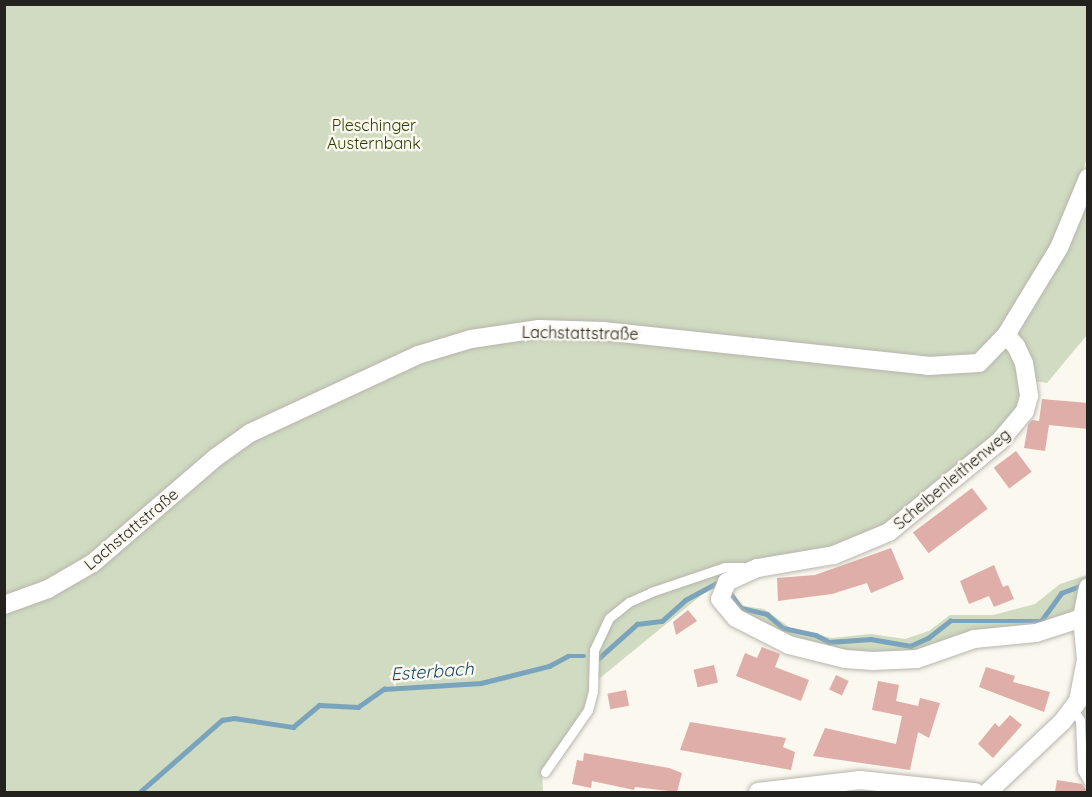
<!DOCTYPE html>
<meta charset="utf-8">
<style>
body{margin:0}
#map{position:relative;width:1092px;height:797px;overflow:hidden;background:#faf8ef;font-family:Quicksand,sans-serif}
div>[style]{position:absolute}
[style*='--x']{left:calc(var(--x)*1px);top:calc(var(--y)*1px);width:calc(var(--w)*1px);rotate:calc(var(--a)*1deg)}
.green>*{inset:0;background:#d0dbc1}
.stream>*{height:4.5px;margin:-2.25px;padding:0 2.25px;transform-origin:2.25px;border-radius:2.25px;background:#7aa3bc}
.building>*{inset:0;background:#dfaea8;transform-origin:0 0}
.roads{filter:drop-shadow(0 0 2px #b7b5ac) drop-shadow(0 0 2px #b7b5ac)}
.service>*{height:9px;margin:-4.5px;padding:0 4.5px;transform-origin:4.5px;border-radius:4.5px;background:#fff}
.minor>*{height:18px;margin:-9px;padding:0 9px;transform-origin:9px;border-radius:9px;background:#fff}
span{translate:-50% -50%;white-space:nowrap;text-align:center;line-height:1.15;-webkit-text-stroke:5px #faf8ef;paint-order:stroke}
.park-label{font-size:16px;color:#2b3e00}
.street-label{font-size:16px;color:#23221f}
.water-label{font-size:18px;color:#174b66;font-style:italic}
.frame{position:absolute;inset:0;border:6px solid #23221f;pointer-events:none}
</style>
<div id="map">
<div class="green">
<div style="clip-path:polygon(4px 5px,1087px 5px,1087px 158px,1068px 217px,1005px 323px,975px 357px,954px 361px,638px 326px,412px 353px,357px 373px,273px 413px,55px 580px,5px 600px)"></div>
<div style="clip-path:polygon(1087px 196px,1087px 335px,1047px 383px,1033px 381px,1017px 329px)"></div>
<div style="clip-path:polygon(567px 336px,948px 372px,1006px 344px,1011px 346px,1024px 399px,1002px 432px,875px 533px,720px 580px,589px 687px,583px 714px,542px 769px,543px 792px,5px 792px,4px 610px,48px 595px,257px 434px,412px 365px,478px 343px)"></div>
<div style="clip-path:polygon(1087px 575px,1078px 604px,1066px 617px,896px 657px,818px 648px,737px 613px,726px 589px,744px 606px,764px 609px,792px 629px,832px 638px,871px 634px,905px 639px,929px 631px,950px 615px,993px 615px,1035px 604px,1060px 584px)"></div>
<div style="clip-path:polygon(1087px 685px,1087px 763px,1083px 713px)"></div>
</div>
<div class="stream">
<div style="--x:729;--y:591;--w:21;--a:55"></div>
<div style="--x:741;--y:608;--w:27;--a:13"></div>
<div style="--x:767;--y:614;--w:21;--a:41"></div>
<div style="--x:783;--y:628;--w:34;--a:12"></div>
<div style="--x:816;--y:635;--w:15;--a:28"></div>
<div style="--x:829;--y:642;--w:42;--a:-4.1"></div>
<div style="--x:871;--y:639;--w:40;--a:10"></div>
<div style="--x:910;--y:646;--w:20;--a:-24"></div>
<div style="--x:928;--y:638;--w:28;--a:-38"></div>
<div style="--x:950;--y:621;--w:91;--a:0"></div>
<div style="--x:1041;--y:621;--w:34;--a:-54"></div>
<div style="--x:1061;--y:593;--w:23;--a:-20"></div>
<div style="--x:599;--y:658;--w:51;--a:-41.8"></div>
<div style="--x:637;--y:624;--w:25;--a:-7"></div>
<div style="--x:662;--y:621;--w:31;--a:-42"></div>
<div style="--x:685;--y:600;--w:34;--a:-28"></div>
<div style="--x:140;--y:792;--w:109;--a:-41.3"></div>
<div style="--x:222;--y:720;--w:12;--a:-9"></div>
<div style="--x:234;--y:718;--w:60;--a:8.7"></div>
<div style="--x:293;--y:727;--w:34;--a:-40"></div>
<div style="--x:319;--y:705;--w:39;--a:3"></div>
<div style="--x:358;--y:707;--w:32;--a:-35"></div>
<div style="--x:384;--y:689;--w:97;--a:-3.5"></div>
<div style="--x:481;--y:683;--w:70;--a:-14"></div>
<div style="--x:549;--y:666;--w:21;--a:-28"></div>
<div style="--x:568;--y:656;--w:16;--a:0"></div>
</div>
<div class="building">
<div style="clip-path:polygon(1042px 399px,1088px 403px,1088px 429px,1049px 425px,1045px 451px,1024px 448px,1028px 425px,1032px 420px,1039px 421px)"></div>
<div style="left:1016px;top:451px;width:26px;height:28px;rotate:53deg"></div>
<div style="left:972px;top:488px;width:26px;height:74px;rotate:53deg"></div>
<div style="clip-path:polygon(891px 548px,904px 579px,871px 593px,867px 583px,832px 594px,778px 601px,777px 578px,815px 575px)"></div>
<div style="clip-path:polygon(994px 565px,1003px 587px,1008px 585px,1014px 599px,994px 607px,989px 596px,969px 604px,960px 581px)"></div>
<div style="clip-path:polygon(688px 610px,697px 621px,676px 635px,673px 622px)"></div>
<div style="clip-path:polygon(762px 647px,780px 654px,775px 667px,809px 680px,801px 701px,736px 676px,745px 653px,757px 658px)"></div>
<div style="left:714px;top:665px;width:18px;height:21px;rotate:77deg"></div>
<div style="clip-path:polygon(986px 667px,1015px 676px,1013px 682px,1050px 692px,1044px 712px,979px 687px)"></div>
<div style="left:836px;top:675px;width:14px;height:16px;rotate:25deg"></div>
<div style="clip-path:polygon(878px 681px,899px 685px,896px 701px,918px 706px,920px 698px,940px 703px,929px 738px,918px 732px,910px 770px,813px 756px,825px 728px,896px 744px,902px 716px,872px 710px)"></div>
<div style="left:626px;top:690px;width:16px;height:19px;rotate:79deg"></div>
<div style="clip-path:polygon(1010px 715px,1022px 725px,993px 758px,978px 744px,995px 723px,999px 727px)"></div>
<div style="clip-path:polygon(690px 722px,786px 738px,783px 747px,795px 752px,791px 770px,680px 750px)"></div>
<div style="clip-path:polygon(584px 753px,669px 768px,682px 773px,677px 792px,635px 787px,634px 790px,592px 781px,591px 788px,572px 784px,577px 760px,583px 761px)"></div>
<div style="clip-path:polygon(1057px 780px,1082px 784px,1088px 792px,1055px 792px)"></div>
</div>
<div class="roads">
<div class="service">
<div style="--x:1073;--y:710;--w:12;--a:55"></div>
<div style="--x:1080;--y:720;--w:50;--a:87.7"></div>
<div style="--x:1082;--y:770;--w:13;--a:61"></div>
<div style="--x:545;--y:772;--w:75;--a:-55.3"></div>
<div style="--x:588;--y:710;--w:20;--a:-75"></div>
<div style="--x:593;--y:691;--w:41;--a:-88.6"></div>
<div style="--x:594;--y:650;--w:35;--a:-65"></div>
<div style="--x:609;--y:618;--w:26;--a:-39"></div>
<div style="--x:629;--y:602;--w:24;--a:-24"></div>
<div style="--x:651;--y:592;--w:78;--a:-18.7"></div>
<div style="--x:725;--y:567;--w:24;--a:0"></div>
</div>
<div class="minor">
<div style="--x:1006;--y:335;--w:15;--a:48"></div>
<div style="--x:1016;--y:346;--w:19;--a:65"></div>
<div style="--x:1024;--y:363;--w:33;--a:81"></div>
<div style="--x:1029;--y:396;--w:16;--a:105"></div>
<div style="--x:1025;--y:411;--w:38;--a:130"></div>
<div style="--x:1001;--y:440;--w:145;--a:140.6"></div>
<div style="--x:889;--y:532;--w:60;--a:157.3"></div>
<div style="--x:834;--y:555;--w:78;--a:170.4"></div>
<div style="--x:757;--y:568;--w:33;--a:155"></div>
<div style="--x:727;--y:582;--w:18;--a:112"></div>
<div style="--x:720;--y:599;--w:25;--a:50"></div>
<div style="--x:736;--y:618;--w:59;--a:27"></div>
<div style="--x:789;--y:645;--w:58;--a:14"></div>
<div style="--x:845;--y:659;--w:28;--a:4"></div>
<div style="--x:873;--y:661;--w:44;--a:-2.6"></div>
<div style="--x:917;--y:659;--w:60;--a:-19.3"></div>
<div style="--x:974;--y:639;--w:62;--a:-5.5"></div>
<div style="--x:1036;--y:633;--w:48;--a:-18.1"></div>
<div style="--x:4;--y:605;--w:47;--a:-20"></div>
<div style="--x:48;--y:589;--w:52;--a:-30"></div>
<div style="--x:93;--y:563;--w:161;--a:-40.7"></div>
<div style="--x:215;--y:458;--w:43;--a:-35.5"></div>
<div style="--x:250;--y:433;--w:185;--a:-24.9"></div>
<div style="--x:418;--y:355;--w:55;--a:-16.8"></div>
<div style="--x:471;--y:339;--w:69;--a:-8.4"></div>
<div style="--x:539;--y:329;--w:64;--a:1.8"></div>
<div style="--x:603;--y:331;--w:327;--a:6.1"></div>
<div style="--x:928;--y:366;--w:51;--a:-3.4"></div>
<div style="--x:979;--y:363;--w:39;--a:-46"></div>
<div style="--x:1006;--y:335;--w:102;--a:-58.7"></div>
<div style="--x:1059;--y:248;--w:76;--a:-67.5"></div>
<div style="--x:758;--y:792;--w:103;--a:-6.7"></div>
<div style="--x:860;--y:780;--w:116;--a:6"></div>
<div style="--x:988;--y:792;--w:103;--a:-43.4"></div>
<div style="--x:1063;--y:721;--w:25;--a:-53"></div>
<div style="--x:1078;--y:701;--w:42;--a:-79"></div>
<div style="--x:1086;--y:660;--w:42;--a:-95.4"></div>
<div style="--x:1082;--y:618;--w:31;--a:-79"></div>
</div>
</div>
<div class="park-label">
<span style="left:374px;top:134px">Pleschinger<br>Austernbank</span>
</div>
<div class="street-label">
<span style="left:580px;top:333px;rotate:1deg">Lachstattstraße</span>
<span style="left:952px;top:479px;rotate:-40deg">Scheibenleithenweg</span>
<span style="left:131px;top:529px;rotate:-40deg">Lachstattstraße</span>
</div>
<div class="water-label">
<span style="left:432px;top:672px;rotate:-4deg">Esterbach</span>
</div>
<div class="frame"></div>
</div>
